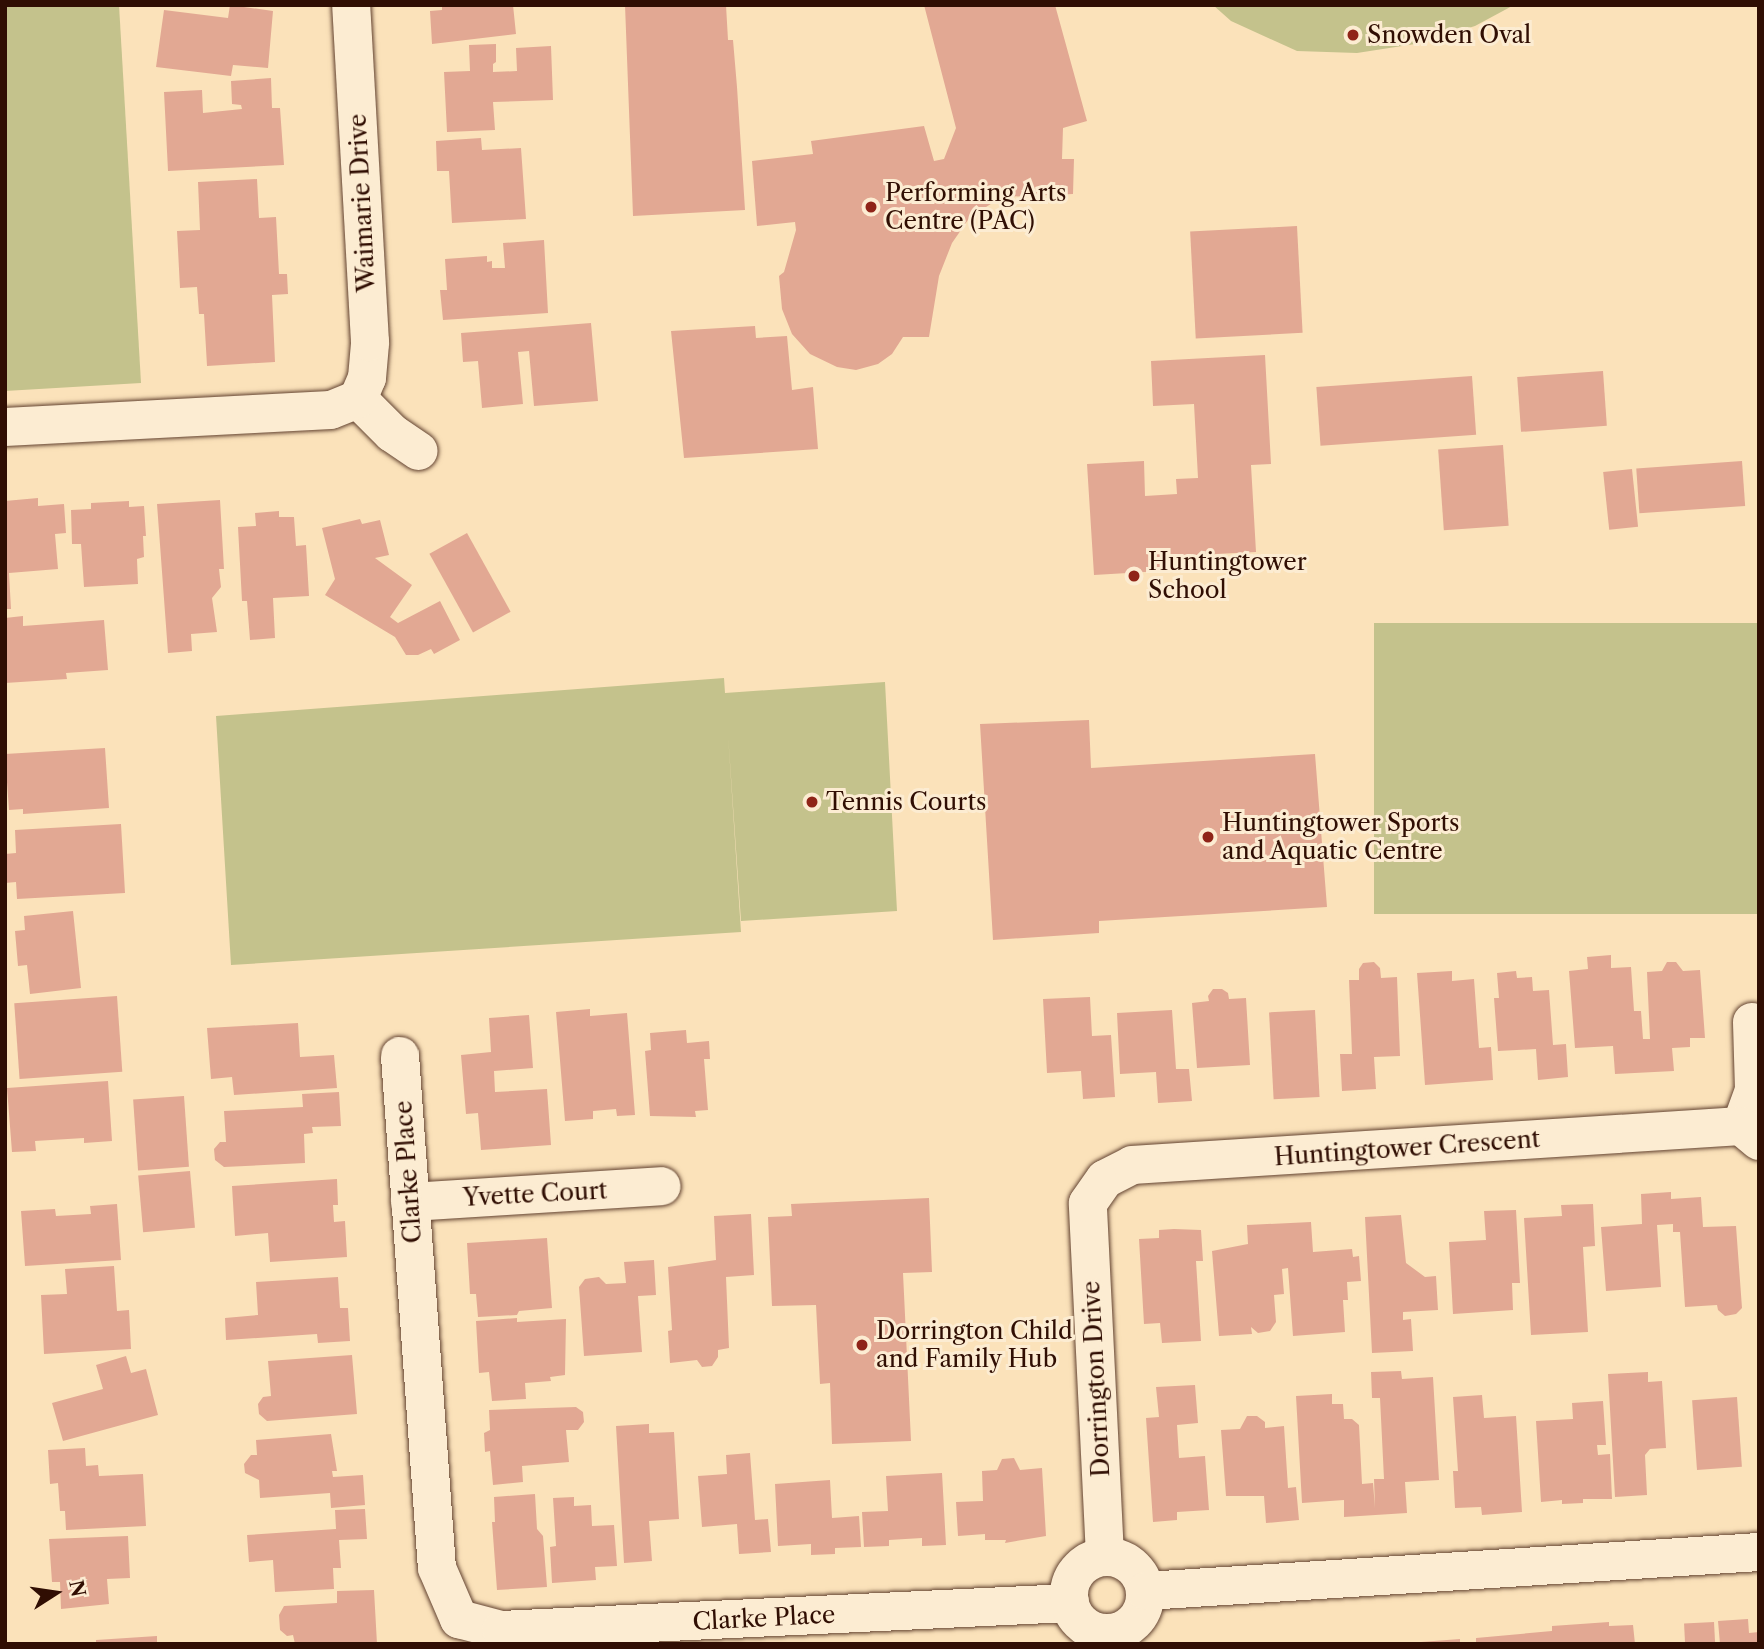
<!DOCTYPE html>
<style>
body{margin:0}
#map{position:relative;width:1764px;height:1649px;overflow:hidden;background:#fbe2ba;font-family:"Libre Caslon Text",serif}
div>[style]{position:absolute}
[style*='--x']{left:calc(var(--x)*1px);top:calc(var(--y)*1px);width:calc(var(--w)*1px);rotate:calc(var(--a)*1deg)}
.green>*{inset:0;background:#c4c28c;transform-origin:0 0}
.building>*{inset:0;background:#e2a893;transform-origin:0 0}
.roads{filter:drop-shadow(0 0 2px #634331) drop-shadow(0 0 2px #634331)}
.street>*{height:38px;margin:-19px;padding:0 19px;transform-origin:19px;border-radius:19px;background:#fcecd2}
.street>.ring{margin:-19px;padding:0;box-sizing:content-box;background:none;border:38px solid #fcecd2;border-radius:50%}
.dots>*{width:19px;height:19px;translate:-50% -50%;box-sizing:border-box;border:4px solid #fcecd2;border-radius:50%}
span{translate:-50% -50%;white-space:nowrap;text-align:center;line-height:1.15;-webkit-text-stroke:6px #fcecd2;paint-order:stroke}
.poi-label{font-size:24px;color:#300e03}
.left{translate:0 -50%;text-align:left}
.street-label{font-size:24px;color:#300e03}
.frame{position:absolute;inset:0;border:7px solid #300e03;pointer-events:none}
.north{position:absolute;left:21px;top:1558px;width:70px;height:70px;-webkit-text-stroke:5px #fcecd2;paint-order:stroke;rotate:78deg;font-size:19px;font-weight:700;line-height:28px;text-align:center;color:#300e03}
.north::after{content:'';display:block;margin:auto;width:24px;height:32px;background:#300e03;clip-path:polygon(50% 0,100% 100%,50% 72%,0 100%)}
</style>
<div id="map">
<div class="green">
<div style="clip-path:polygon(5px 5px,119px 5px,141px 383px,5px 391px)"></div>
<div style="clip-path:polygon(1213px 5px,1514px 5px,1475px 26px,1415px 44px,1357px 53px,1297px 51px,1231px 21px)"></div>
<div style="left:1759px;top:623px;width:291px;height:385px;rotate:90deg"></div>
<div style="clip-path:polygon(724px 678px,725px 693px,885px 682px,897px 911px,741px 921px,728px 734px,741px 932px,231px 965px,216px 716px)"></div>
</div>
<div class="building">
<div style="clip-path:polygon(230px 5px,273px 11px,268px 68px,233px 65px,231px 76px,156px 67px,164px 10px,228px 18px)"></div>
<div style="clip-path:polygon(442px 5px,513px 5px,516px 34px,432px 44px,430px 11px,442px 10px)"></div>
<div style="clip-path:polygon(625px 5px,726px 5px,728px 40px,733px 40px,737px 87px,745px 210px,633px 216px)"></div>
<div style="clip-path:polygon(924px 5px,1055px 5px,1087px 121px,1063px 128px,1062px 159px,1074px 159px,1073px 194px,1002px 197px,970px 217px,952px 243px,939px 276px,929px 337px,903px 337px,892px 354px,878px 364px,856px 370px,837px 367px,810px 354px,792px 334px,782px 309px,779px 276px,784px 272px,796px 230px,795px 222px,757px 226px,752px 161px,813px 154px,811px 141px,924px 126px,934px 161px,944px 159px,956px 128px)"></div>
<div style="clip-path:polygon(496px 44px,496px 62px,493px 64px,493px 72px,517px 71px,516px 48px,551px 46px,553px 100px,493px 102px,495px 130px,447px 132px,444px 72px,470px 71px,469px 45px)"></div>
<div style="clip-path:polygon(271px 78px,272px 108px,280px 108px,284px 165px,168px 171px,164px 92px,202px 90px,203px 113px,242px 109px,241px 105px,232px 104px,231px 81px)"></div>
<div style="clip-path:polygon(481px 138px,482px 150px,521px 148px,526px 219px,452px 223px,449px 171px,437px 171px,436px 141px)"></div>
<div style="clip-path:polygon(257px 179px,259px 218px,276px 217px,279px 274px,287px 274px,288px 294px,272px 295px,275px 362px,207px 366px,204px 314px,199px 314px,197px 287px,180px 288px,177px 231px,200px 230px,198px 182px)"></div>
<div style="left:1297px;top:226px;width:107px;height:107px;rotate:87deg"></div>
<div style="clip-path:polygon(544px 240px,548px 313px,443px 320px,440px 290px,447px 290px,445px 259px,487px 256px,487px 262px,492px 261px,492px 268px,505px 268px,503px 243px)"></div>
<div style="clip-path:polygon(591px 323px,598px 401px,534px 406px,529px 351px,518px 352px,523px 404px,482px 408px,478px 361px,463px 362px,461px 333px)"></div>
<div style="clip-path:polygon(755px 326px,756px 338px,787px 336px,792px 390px,813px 387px,818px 449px,684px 458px,671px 331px)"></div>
<div style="clip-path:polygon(1265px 355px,1271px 464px,1251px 465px,1256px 552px,1176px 556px,1178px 570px,1094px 575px,1087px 464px,1144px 461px,1145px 496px,1177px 494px,1176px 479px,1198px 478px,1194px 404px,1153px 406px,1151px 361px)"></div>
<div style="left:1603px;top:371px;width:55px;height:86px;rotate:86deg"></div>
<div style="left:1472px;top:376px;width:59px;height:156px;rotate:86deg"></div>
<div style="left:1503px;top:445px;width:81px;height:65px;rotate:86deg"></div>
<div style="left:1742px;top:461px;width:45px;height:106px;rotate:86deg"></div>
<div style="left:1632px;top:469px;width:58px;height:29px;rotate:84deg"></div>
<div style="clip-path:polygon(38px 498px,38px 506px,64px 504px,66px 533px,55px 534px,58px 569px,9px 573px,11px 609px,5px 609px,5px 501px)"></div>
<div style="clip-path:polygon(220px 500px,224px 569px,219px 569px,221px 587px,212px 598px,217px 632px,191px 634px,192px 651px,168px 653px,157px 504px)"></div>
<div style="clip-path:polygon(129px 501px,129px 507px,144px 506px,146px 536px,143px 536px,144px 557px,137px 559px,138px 584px,84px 587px,81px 544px,72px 544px,71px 510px,91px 509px,91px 503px)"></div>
<div style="clip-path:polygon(279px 511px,279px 517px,294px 517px,296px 546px,306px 545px,309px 596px,273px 598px,275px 638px,250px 640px,247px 601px,242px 601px,238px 527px,256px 526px,255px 513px)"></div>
<div style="clip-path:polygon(360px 519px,362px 524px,380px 520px,389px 555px,375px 558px,412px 585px,390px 617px,398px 623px,440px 601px,460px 640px,434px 654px,431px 649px,418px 655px,406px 655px,395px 637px,325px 595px,335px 579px,322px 528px)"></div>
<div style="left:467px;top:533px;width:90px;height:43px;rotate:61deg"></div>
<div style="clip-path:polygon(23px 616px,23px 626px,104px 620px,108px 670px,66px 673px,67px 679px,5px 683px,5px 618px)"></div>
<div style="clip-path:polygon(1089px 720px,1091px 768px,1315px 754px,1327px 907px,1099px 921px,1099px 933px,993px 940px,980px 724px)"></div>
<div style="clip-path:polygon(105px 748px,109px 808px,23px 814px,23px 809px,9px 810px,5px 754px)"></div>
<div style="clip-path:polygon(121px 824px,125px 893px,17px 899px,16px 882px,5px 883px,5px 854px,16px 853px,15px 830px)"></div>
<div style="clip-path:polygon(73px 911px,81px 988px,30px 994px,27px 965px,18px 966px,15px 931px,25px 930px,24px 916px)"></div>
<div style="clip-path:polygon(1611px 955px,1611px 968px,1631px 967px,1634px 1011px,1641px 1011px,1643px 1039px,1650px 1039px,1647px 972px,1662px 971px,1667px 962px,1676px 962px,1683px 971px,1700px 970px,1705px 1038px,1690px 1038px,1690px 1047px,1672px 1048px,1674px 1071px,1615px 1074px,1613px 1046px,1575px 1048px,1569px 971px,1588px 969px,1587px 957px)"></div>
<div style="clip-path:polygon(1374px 962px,1380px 968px,1381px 978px,1397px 977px,1400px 1056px,1374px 1057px,1376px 1089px,1342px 1091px,1340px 1054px,1352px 1054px,1349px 980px,1359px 980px,1359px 969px,1363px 963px)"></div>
<div style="clip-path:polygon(1452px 971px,1452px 981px,1474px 979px,1479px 1048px,1491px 1047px,1493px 1080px,1425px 1085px,1417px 973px)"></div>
<div style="clip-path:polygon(1516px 971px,1517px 978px,1532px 977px,1533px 991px,1549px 990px,1553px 1045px,1566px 1044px,1568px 1077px,1538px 1080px,1536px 1049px,1498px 1051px,1494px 998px,1499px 998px,1497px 973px)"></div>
<div style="clip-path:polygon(1213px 989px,1222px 989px,1228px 993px,1229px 999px,1246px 998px,1250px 1065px,1197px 1068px,1192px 1003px,1209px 1001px,1208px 996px)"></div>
<div style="left:117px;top:996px;width:76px;height:103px;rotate:86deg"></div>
<div style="clip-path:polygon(1090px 997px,1092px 1036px,1111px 1035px,1115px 1097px,1083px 1099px,1081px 1071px,1047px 1073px,1043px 999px)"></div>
<div style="clip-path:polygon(590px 1009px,590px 1016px,627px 1013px,635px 1115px,617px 1116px,616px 1109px,593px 1111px,593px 1119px,565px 1121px,556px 1012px)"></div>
<div style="clip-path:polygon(1172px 1010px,1176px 1069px,1189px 1069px,1192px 1101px,1158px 1103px,1156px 1072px,1120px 1074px,1117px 1013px)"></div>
<div style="left:1315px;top:1010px;width:87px;height:46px;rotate:87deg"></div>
<div style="clip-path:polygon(529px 1015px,533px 1068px,494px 1071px,495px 1092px,547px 1089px,551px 1145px,481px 1150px,478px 1113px,466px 1114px,461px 1055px,491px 1052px,489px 1018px)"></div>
<div style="clip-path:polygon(298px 1023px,300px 1057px,334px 1055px,337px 1088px,234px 1095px,232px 1077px,211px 1079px,207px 1028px)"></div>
<div style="clip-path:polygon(686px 1030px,687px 1043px,709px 1041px,710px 1059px,704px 1059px,708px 1110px,695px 1111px,696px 1117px,650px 1116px,645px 1051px,651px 1050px,650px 1033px)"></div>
<div style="clip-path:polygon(108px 1081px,112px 1141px,84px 1143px,84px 1138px,35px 1141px,36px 1151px,12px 1152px,7px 1088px)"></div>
<div style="clip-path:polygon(339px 1092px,341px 1126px,312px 1127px,313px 1133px,304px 1134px,305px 1163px,224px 1167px,215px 1160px,214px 1149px,220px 1142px,226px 1142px,224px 1111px,303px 1107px,302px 1094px)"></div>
<div style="left:184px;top:1096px;width:71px;height:51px;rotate:86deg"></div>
<div style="left:190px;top:1171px;width:57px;height:52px;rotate:85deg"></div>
<div style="clip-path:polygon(337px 1179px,338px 1205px,333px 1205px,334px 1222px,345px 1221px,347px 1257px,270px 1262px,268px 1233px,235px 1236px,232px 1186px)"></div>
<div style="clip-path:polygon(1671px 1192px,1671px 1199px,1701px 1197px,1703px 1227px,1736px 1226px,1742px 1308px,1736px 1314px,1725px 1316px,1718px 1310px,1717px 1305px,1685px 1307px,1680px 1232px,1673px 1232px,1673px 1224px,1657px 1225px,1661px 1287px,1606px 1291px,1601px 1227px,1642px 1224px,1641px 1194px)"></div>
<div style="clip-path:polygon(929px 1198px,932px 1272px,903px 1273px,911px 1441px,832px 1444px,830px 1383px,820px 1384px,816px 1305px,772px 1306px,768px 1217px,792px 1216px,791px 1204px)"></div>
<div style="clip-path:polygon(117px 1204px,121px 1260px,25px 1266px,21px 1211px,55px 1209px,56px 1216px,91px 1214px,90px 1206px)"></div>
<div style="clip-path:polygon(1593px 1204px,1595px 1246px,1583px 1247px,1588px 1332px,1531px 1335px,1524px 1218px,1562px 1216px,1561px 1205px)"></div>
<div style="clip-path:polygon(1516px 1210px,1520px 1283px,1512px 1283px,1513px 1310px,1453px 1314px,1449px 1242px,1486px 1240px,1484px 1211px)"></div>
<div style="clip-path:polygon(751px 1214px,754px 1275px,726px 1277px,729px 1348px,718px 1350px,718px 1357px,712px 1366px,702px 1367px,697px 1360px,670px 1363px,668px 1331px,672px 1330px,668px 1267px,716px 1260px,714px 1216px)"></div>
<div style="clip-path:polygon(1401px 1215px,1406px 1263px,1425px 1277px,1436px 1276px,1438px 1310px,1403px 1312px,1403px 1320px,1411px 1319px,1413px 1351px,1372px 1353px,1365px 1217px)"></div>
<div style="clip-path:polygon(1311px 1222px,1313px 1252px,1352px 1249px,1353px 1257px,1359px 1256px,1361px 1281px,1347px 1282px,1348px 1300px,1343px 1300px,1345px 1332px,1293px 1336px,1288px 1268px,1282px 1269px,1284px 1294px,1274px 1295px,1276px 1322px,1270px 1331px,1258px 1333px,1251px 1327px,1252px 1334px,1219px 1336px,1212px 1251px,1248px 1244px,1247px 1225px)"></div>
<div style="clip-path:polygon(1174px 1229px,1201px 1230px,1203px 1261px,1196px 1261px,1201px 1341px,1162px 1343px,1160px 1323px,1144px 1324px,1139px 1239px,1159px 1238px,1159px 1230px)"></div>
<div style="clip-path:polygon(547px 1238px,552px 1308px,519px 1311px,517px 1315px,478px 1317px,476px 1294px,470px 1294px,467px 1243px)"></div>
<div style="clip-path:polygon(654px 1260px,656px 1295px,638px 1296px,642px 1352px,584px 1356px,579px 1287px,585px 1279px,599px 1277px,606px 1284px,626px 1283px,624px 1262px)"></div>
<div style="clip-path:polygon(114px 1266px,117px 1311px,129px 1310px,131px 1349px,44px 1354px,41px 1295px,67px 1294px,65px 1269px)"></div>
<div style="clip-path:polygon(338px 1277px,340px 1308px,348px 1308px,350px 1341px,318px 1343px,317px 1334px,226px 1340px,225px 1318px,258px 1315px,256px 1282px)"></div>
<div style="clip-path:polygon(517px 1318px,517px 1322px,566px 1319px,565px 1375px,550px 1377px,551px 1381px,525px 1383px,526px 1399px,492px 1401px,489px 1372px,479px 1373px,476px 1321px)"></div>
<div style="clip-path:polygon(352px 1355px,357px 1414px,267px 1421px,259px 1414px,258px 1404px,263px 1397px,271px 1396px,268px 1361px)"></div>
<div style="clip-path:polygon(126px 1356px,131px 1373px,146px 1369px,158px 1415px,63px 1441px,52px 1403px,103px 1389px,96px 1365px)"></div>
<div style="clip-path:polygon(1401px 1371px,1402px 1379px,1433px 1377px,1439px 1480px,1405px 1482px,1407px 1513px,1344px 1517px,1344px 1500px,1302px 1503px,1296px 1396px,1332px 1394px,1332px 1404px,1343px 1404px,1344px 1419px,1352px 1419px,1359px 1425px,1362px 1484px,1373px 1483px,1375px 1508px,1374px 1479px,1384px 1479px,1380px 1398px,1372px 1398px,1371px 1372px)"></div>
<div style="clip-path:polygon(1648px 1372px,1648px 1382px,1662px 1381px,1666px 1448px,1650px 1449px,1645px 1455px,1647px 1495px,1615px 1497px,1608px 1374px)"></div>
<div style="clip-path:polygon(1195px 1385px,1198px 1423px,1177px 1425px,1179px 1458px,1205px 1456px,1209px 1510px,1177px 1512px,1177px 1520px,1153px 1522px,1146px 1418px,1159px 1417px,1156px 1387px)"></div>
<div style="clip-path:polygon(1482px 1395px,1484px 1418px,1516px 1416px,1522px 1512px,1482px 1515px,1481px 1507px,1455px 1508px,1453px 1471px,1458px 1471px,1453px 1397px)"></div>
<div style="left:1737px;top:1397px;width:70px;height:45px;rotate:86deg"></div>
<div style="clip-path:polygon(1603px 1401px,1606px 1445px,1597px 1445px,1598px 1455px,1610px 1454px,1612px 1499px,1583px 1499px,1583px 1503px,1562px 1504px,1562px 1500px,1541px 1502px,1536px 1421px,1573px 1419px,1572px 1403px)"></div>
<div style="clip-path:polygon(576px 1407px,583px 1412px,584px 1422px,578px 1430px,566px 1430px,569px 1462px,522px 1466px,523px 1482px,493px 1485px,490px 1451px,485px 1452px,484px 1433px,490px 1430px,489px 1410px)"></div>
<div style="clip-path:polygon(1247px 1416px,1257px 1416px,1265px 1422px,1265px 1428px,1284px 1426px,1288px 1488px,1296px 1487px,1299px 1520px,1266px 1523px,1264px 1496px,1226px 1496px,1221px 1430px,1240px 1429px)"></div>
<div style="clip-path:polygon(649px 1424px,649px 1433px,674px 1432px,679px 1519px,649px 1521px,652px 1561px,624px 1563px,616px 1426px)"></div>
<div style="clip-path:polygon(331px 1434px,337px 1471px,332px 1471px,333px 1477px,363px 1475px,365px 1505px,331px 1508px,330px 1493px,260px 1498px,259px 1480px,245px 1473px,244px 1464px,251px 1455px,257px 1455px,256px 1440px)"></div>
<div style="clip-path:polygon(85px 1448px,86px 1466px,98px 1465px,99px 1476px,143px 1474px,146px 1526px,66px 1530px,65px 1511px,60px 1511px,58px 1483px,50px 1484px,48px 1450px)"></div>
<div style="clip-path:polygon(750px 1453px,755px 1520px,768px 1519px,771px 1552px,739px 1554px,737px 1524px,702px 1527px,698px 1476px,727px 1474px,726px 1455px)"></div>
<div style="clip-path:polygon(1014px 1458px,1020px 1470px,1042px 1468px,1046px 1536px,1005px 1543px,1006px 1540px,985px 1540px,985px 1534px,958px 1536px,956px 1502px,983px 1501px,982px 1471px,997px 1470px,1002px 1459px)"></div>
<div style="clip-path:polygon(942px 1473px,946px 1545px,922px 1546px,922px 1538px,889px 1540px,889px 1546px,864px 1547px,862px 1512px,888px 1511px,886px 1476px)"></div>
<div style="clip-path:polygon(830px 1480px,832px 1518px,859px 1516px,861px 1547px,835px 1548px,835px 1554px,811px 1555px,811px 1544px,778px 1546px,775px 1484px)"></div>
<div style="clip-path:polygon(535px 1494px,537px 1529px,543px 1536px,547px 1587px,497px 1590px,492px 1522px,495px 1522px,494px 1497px)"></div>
<div style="clip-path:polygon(574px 1497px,574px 1506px,591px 1505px,592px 1526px,614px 1525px,617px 1566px,595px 1567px,596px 1580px,552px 1583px,550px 1547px,556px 1546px,553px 1498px)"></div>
<div style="clip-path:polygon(365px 1509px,367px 1539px,339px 1540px,341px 1568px,333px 1568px,334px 1589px,275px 1592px,273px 1560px,249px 1562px,247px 1535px,336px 1529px,335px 1510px)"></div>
<div style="clip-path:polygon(128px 1536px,130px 1578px,107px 1579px,109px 1604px,61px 1609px,60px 1582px,52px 1582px,49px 1539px)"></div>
<div style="clip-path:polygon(374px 1590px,377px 1644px,295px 1644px,293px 1635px,287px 1636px,280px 1630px,279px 1615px,284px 1606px,337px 1603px,337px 1591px)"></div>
<div style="clip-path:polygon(1748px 1619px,1749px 1633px,1759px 1632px,1759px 1644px,1720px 1644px,1718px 1621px)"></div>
<div style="clip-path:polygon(1609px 1622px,1609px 1626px,1633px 1625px,1635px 1644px,1476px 1644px,1476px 1638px,1552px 1631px,1552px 1626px)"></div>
<div style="left:1714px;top:1622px;width:22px;height:30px;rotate:87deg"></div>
<div style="clip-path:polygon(157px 1636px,157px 1644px,96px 1644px,96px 1640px)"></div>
<div style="clip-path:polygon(1460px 1639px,1460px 1644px,1421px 1644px,1421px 1642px)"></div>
</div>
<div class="roads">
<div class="street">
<div style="--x:358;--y:399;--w:48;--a:45"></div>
<div style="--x:392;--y:433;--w:32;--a:34"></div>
<div style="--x:5;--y:427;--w:326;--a:-3"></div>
<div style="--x:331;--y:410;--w:29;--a:-22"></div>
<div style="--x:358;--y:399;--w:23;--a:-67"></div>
<div style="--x:367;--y:378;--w:36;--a:-85"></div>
<div style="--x:370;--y:342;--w:338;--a:-93.2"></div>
<div style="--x:400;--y:1056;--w:513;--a:85.87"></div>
<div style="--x:437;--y:1568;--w:56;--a:66.7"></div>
<div style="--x:459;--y:1619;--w:43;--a:14.7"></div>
<div style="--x:501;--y:1630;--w:570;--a:-2.72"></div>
<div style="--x:1741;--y:1126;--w:38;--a:-70"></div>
<div style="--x:1754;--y:1090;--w:68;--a:-91.7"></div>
<div style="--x:410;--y:1202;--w:252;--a:-3.6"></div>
<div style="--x:1105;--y:1556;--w:353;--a:-92.8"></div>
<div style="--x:1088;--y:1203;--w:29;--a:-55"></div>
<div style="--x:1105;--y:1179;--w:30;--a:-27"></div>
<div style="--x:1132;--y:1165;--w:610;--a:-3.66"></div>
<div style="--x:1741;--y:1126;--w:23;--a:40"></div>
<div class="ring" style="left:1069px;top:1557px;width:38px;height:38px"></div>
<div style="--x:1146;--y:1591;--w:614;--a:-3.64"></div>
</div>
</div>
<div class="dots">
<div style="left:1353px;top:35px;background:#8f2418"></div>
<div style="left:871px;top:207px;background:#8f2418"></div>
<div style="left:1134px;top:576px;background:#8f2418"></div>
<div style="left:812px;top:802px;background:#8f2418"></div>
<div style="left:1208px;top:837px;background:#8f2418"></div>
<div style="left:862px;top:1345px;background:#8f2418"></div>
</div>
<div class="poi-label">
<span class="left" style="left:1367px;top:35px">Snowden Oval</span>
<span class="left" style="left:885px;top:207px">Performing Arts<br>Centre (PAC)</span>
<span class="left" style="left:1148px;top:576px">Huntingtower<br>School</span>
<span class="left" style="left:826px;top:802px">Tennis Courts</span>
<span class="left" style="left:1222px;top:837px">Huntingtower Sports<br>and Aquatic Centre</span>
<span class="left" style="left:876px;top:1345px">Dorrington Child<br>and Family Hub</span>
</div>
<div class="street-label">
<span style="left:362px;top:203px;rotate:-93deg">Waimarie Drive</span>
<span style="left:1407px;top:1148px;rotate:-4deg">Huntingtower Crescent</span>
<span style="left:408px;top:1172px;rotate:-94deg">Clarke Place</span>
<span style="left:535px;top:1194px;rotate:-3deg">Yvette Court</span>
<span style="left:1096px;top:1379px;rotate:-93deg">Dorrington Drive</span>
<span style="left:764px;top:1618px;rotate:-3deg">Clarke Place</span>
</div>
<div class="frame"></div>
<div class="north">N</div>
</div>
